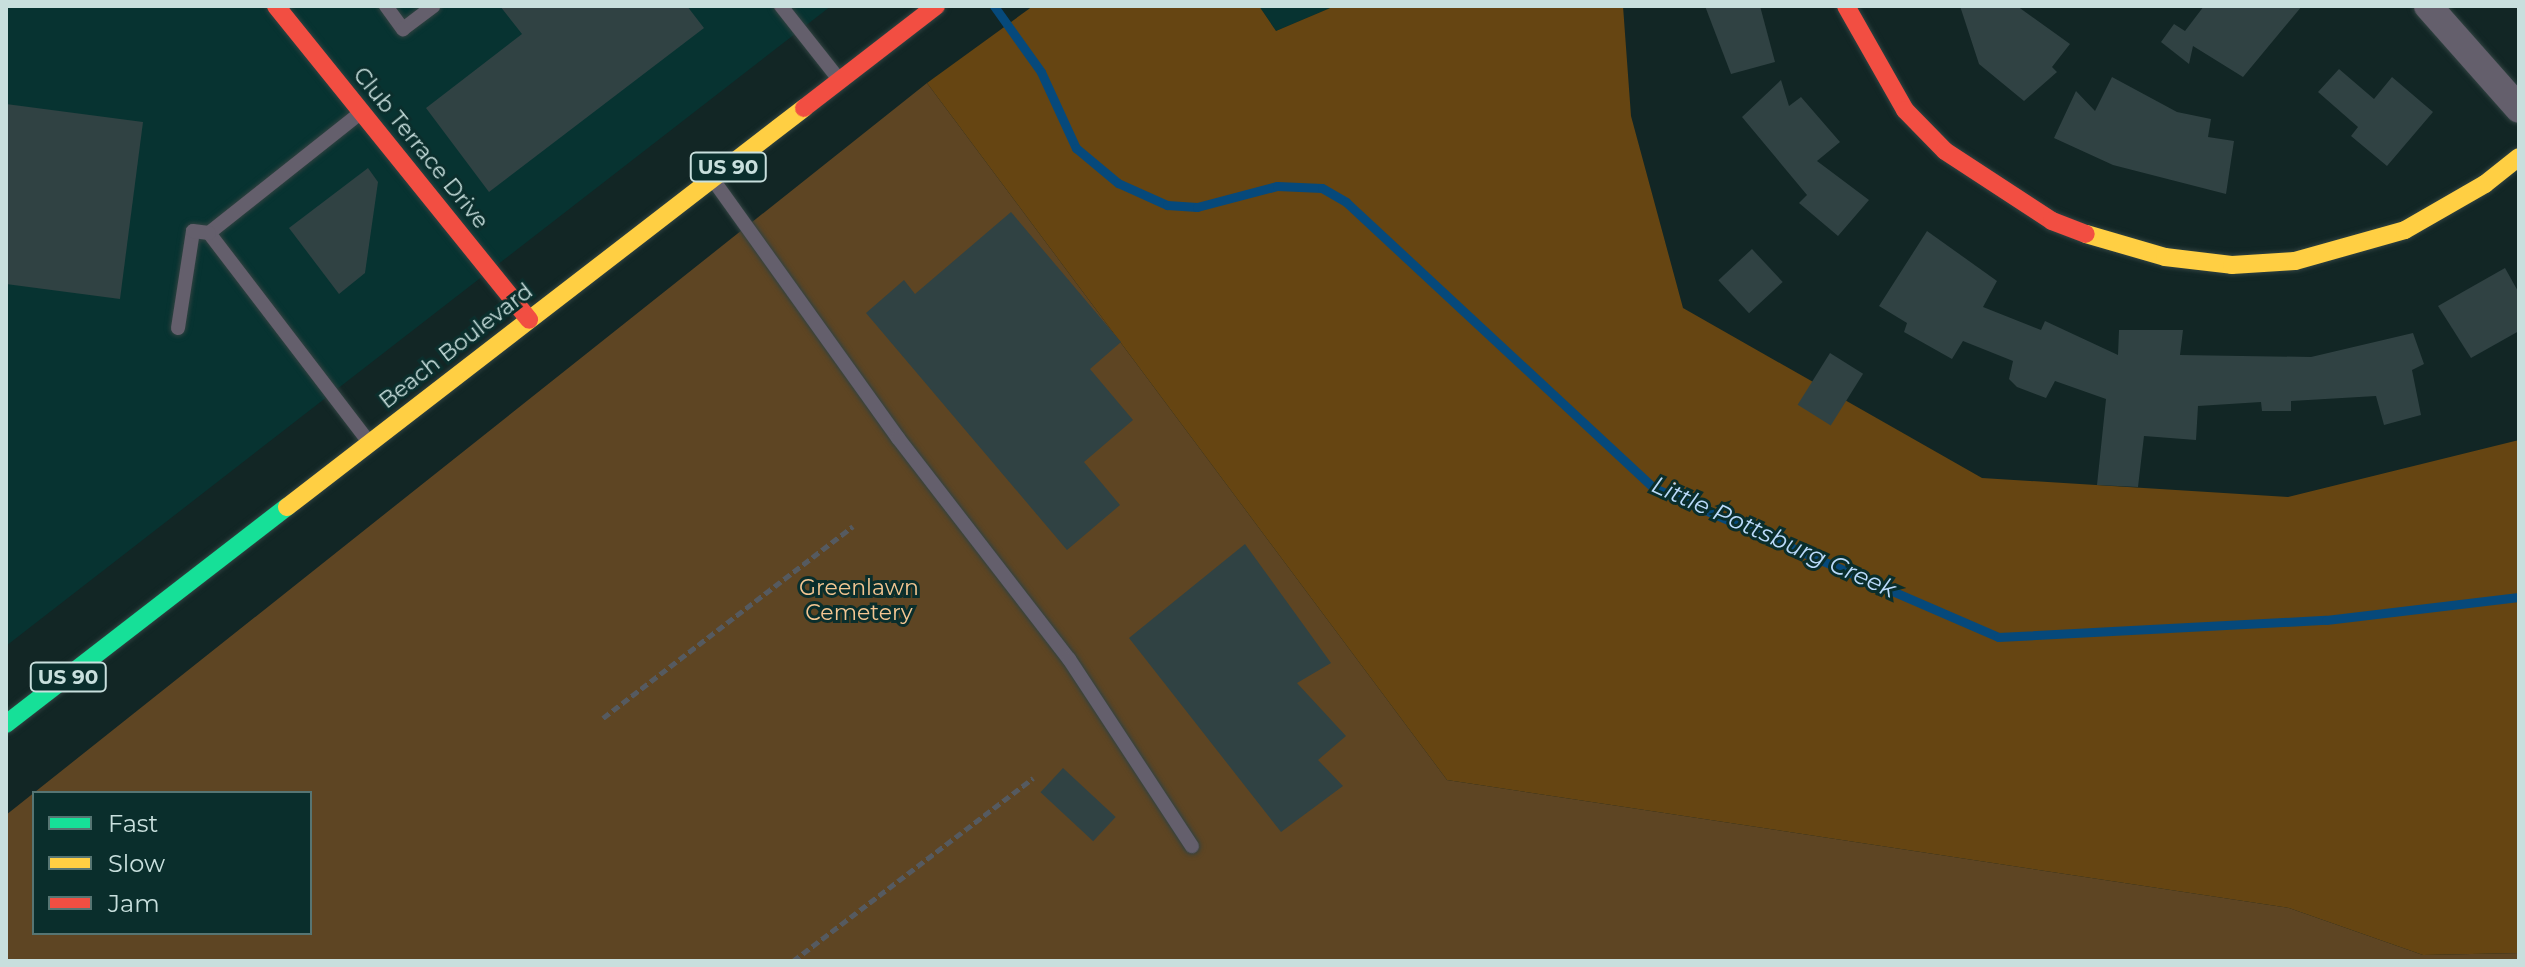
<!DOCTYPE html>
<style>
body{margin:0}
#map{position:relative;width:2525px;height:967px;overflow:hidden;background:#122625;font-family:Montserrat,sans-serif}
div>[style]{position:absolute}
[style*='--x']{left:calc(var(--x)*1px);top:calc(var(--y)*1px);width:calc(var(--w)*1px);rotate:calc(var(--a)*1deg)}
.built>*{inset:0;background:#073331}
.green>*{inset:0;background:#5e4523}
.forest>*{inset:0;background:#664512}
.stream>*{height:9px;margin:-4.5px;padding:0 4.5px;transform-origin:4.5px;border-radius:4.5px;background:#06497b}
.building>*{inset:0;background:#304243;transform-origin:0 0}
.path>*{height:5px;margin-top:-2.5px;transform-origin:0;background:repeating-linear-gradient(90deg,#555a60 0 8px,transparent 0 12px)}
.roads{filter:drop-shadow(0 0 2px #314241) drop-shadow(0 0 2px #314241)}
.lane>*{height:14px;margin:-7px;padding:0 7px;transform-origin:7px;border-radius:7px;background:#645f6c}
.street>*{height:28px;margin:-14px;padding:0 14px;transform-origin:14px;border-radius:14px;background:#645f6c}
.fast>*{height:18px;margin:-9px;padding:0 9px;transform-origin:9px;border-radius:9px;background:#16e098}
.slow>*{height:18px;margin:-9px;padding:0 9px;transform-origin:9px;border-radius:9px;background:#ffcf43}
.jam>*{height:18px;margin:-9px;padding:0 9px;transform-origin:9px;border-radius:9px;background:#f24e42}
span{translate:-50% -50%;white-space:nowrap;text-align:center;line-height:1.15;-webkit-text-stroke:6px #0a2e2c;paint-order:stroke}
.shield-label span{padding:2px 6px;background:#0a2e2c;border:2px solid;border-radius:6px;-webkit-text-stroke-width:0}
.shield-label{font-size:20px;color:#c8dfdd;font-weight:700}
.street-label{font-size:22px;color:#c8dfdd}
.park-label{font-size:22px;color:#f4c692}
.water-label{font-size:24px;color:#badafa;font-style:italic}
.frame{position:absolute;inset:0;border:8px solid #c8dfdd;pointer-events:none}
.legend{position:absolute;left:32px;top:791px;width:280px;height:144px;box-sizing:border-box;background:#0a2e2c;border:2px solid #567573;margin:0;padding:10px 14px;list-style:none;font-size:24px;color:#c8dfdd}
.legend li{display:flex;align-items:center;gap:16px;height:40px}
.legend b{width:40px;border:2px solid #567573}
</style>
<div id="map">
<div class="built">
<div style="clip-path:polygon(6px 6px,831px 6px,6px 646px)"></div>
<div style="clip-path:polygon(1259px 6px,1335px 6px,1276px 31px)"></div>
</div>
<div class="green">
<div style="clip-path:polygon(evenodd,927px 83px,1447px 780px,2289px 908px,2423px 955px,2519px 953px,2519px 961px,6px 961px,6px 815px,927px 83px,34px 793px,310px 793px,310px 933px,34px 933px,34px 793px)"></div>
</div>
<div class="forest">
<div style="clip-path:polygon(1033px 6px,1259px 6px,1276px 31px,1335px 6px,1623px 6px,1631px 116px,1683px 308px,1982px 478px,2288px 497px,2519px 440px,2519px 953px,2423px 955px,2289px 908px,1447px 780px,927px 83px)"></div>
</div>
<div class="stream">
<div style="--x:994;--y:6;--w:81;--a:54.5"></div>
<div style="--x:1041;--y:72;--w:84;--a:65.3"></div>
<div style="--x:1076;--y:148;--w:55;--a:39.8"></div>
<div style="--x:1118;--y:183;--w:54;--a:24.2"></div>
<div style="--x:1167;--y:205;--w:30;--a:4"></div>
<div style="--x:1197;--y:207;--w:83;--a:-14.7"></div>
<div style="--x:1277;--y:186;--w:45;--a:2.5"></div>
<div style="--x:1322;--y:188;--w:28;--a:30"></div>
<div style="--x:1346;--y:202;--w:420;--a:42.9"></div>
<div style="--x:1654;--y:488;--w:375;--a:23.4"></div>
<div style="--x:1998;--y:637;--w:328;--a:-3"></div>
<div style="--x:2326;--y:620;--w:194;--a:-6.8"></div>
</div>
<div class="building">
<div style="clip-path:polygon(500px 6px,687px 6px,704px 28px,489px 192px,426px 108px,522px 34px)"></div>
<div style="clip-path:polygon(1705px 6px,1760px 6px,1775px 62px,1731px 74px)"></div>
<div style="clip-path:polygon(1960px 6px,2017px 6px,2070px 44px,2052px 67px,2057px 72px,2024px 101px,1979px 64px)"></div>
<div style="clip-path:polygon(2204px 6px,2302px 6px,2243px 77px,2193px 46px,2189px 64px,2161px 42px,2174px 24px,2185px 31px)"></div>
<div style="clip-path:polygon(2339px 69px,2374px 99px,2392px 77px,2433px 112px,2387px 166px,2351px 136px,2358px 127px,2318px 92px)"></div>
<div style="clip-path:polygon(2112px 77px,2177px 112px,2211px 119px,2208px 137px,2234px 141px,2226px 194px,2113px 165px,2054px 138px,2076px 91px,2095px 111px)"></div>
<div style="clip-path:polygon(1781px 80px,1789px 106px,1801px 97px,1840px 142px,1817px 161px,1869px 200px,1838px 236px,1799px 203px,1807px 195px,1742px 117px)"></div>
<div style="clip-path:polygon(6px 104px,143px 122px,120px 299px,6px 284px)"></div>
<div style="clip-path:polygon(368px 168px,378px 182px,365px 273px,339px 294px,289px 228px)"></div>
<div style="clip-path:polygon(1011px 212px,1121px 342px,1090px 369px,1133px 420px,1084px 462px,1120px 505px,1067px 550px,866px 313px,904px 280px,915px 294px)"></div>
<div style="clip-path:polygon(1927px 231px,1997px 281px,1983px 307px,2041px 330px,2045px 321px,2118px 355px,2119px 330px,2183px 330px,2180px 355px,2311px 357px,2413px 333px,2424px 364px,2412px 370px,2421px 415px,2384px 425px,2376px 396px,2291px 401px,2291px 411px,2262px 411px,2261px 402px,2198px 406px,2196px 440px,2144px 436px,2138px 487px,2097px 485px,2106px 399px,2055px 381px,2046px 398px,2017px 387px,2009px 379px,2013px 361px,1963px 341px,1952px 359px,1904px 332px,1907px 323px,1879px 306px)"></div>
<div style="left:1752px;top:249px;width:45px;height:46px;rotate:47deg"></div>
<div style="clip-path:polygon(2505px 268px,2519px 293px,2519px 331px,2471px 358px,2438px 306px)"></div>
<div style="left:1830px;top:353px;width:39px;height:61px;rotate:32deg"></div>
<div style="clip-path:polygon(1245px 544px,1331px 663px,1297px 683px,1346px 736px,1318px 760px,1343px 786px,1281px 832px,1129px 638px)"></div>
<div style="left:1063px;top:768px;width:72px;height:33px;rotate:43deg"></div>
</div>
<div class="path">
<div style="--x:603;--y:718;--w:315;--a:-37.5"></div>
<div style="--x:793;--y:961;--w:302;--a:-37.3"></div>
</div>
<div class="roads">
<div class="lane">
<div style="--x:386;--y:6;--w:29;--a:54"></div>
<div style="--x:403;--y:29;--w:38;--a:-37"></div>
<div style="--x:781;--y:6;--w:90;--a:51.7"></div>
<div style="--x:359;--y:114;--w:191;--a:141.6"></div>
<div style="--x:209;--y:233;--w:260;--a:52.6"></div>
<div style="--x:714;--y:181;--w:316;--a:54.4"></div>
<div style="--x:898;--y:438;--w:279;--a:52.3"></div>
<div style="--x:1069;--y:659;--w:224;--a:56.7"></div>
<div style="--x:178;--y:328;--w:98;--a:-81.2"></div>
<div style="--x:193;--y:231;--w:16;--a:7"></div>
</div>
<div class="street">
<div style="--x:2428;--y:6;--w:137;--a:48.5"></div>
</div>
<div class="fast">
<div style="--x:6;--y:724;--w:355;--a:-37.7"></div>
</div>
<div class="slow">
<div style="--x:2086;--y:234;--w:82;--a:16.2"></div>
<div style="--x:2165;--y:257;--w:67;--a:6.8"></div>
<div style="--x:2232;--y:265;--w:63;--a:-3.6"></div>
<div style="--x:2295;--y:261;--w:114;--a:-15.7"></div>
<div style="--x:2405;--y:230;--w:92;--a:-29.9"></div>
<div style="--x:2485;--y:184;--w:43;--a:-38.5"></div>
<div style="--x:287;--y:507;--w:653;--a:-37.66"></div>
</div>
<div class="jam">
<div style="--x:276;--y:6;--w:403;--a:51.1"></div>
<div style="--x:1846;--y:6;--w:120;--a:60.4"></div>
<div style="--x:1905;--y:110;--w:57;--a:45.7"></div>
<div style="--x:1945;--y:151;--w:128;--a:33.2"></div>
<div style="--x:2052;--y:221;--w:36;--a:21"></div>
<div style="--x:804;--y:108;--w:167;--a:-37.7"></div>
</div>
</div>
<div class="shield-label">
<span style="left:728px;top:167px">US 90</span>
<span style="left:68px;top:677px">US 90</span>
</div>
<div class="street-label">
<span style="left:421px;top:148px;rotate:51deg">Club Terrace Drive</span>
<span style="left:456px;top:346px;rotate:-38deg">Beach Boulevard</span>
</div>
<div class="park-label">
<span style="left:859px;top:600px">Greenlawn<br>Cemetery</span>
</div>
<div class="water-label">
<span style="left:1774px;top:537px;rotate:24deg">Little Pottsburg Creek</span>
</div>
<div class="frame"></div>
<ul class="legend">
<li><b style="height:10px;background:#16e098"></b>Fast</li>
<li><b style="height:10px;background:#ffcf43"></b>Slow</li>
<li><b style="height:10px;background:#f24e42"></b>Jam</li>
</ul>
</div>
